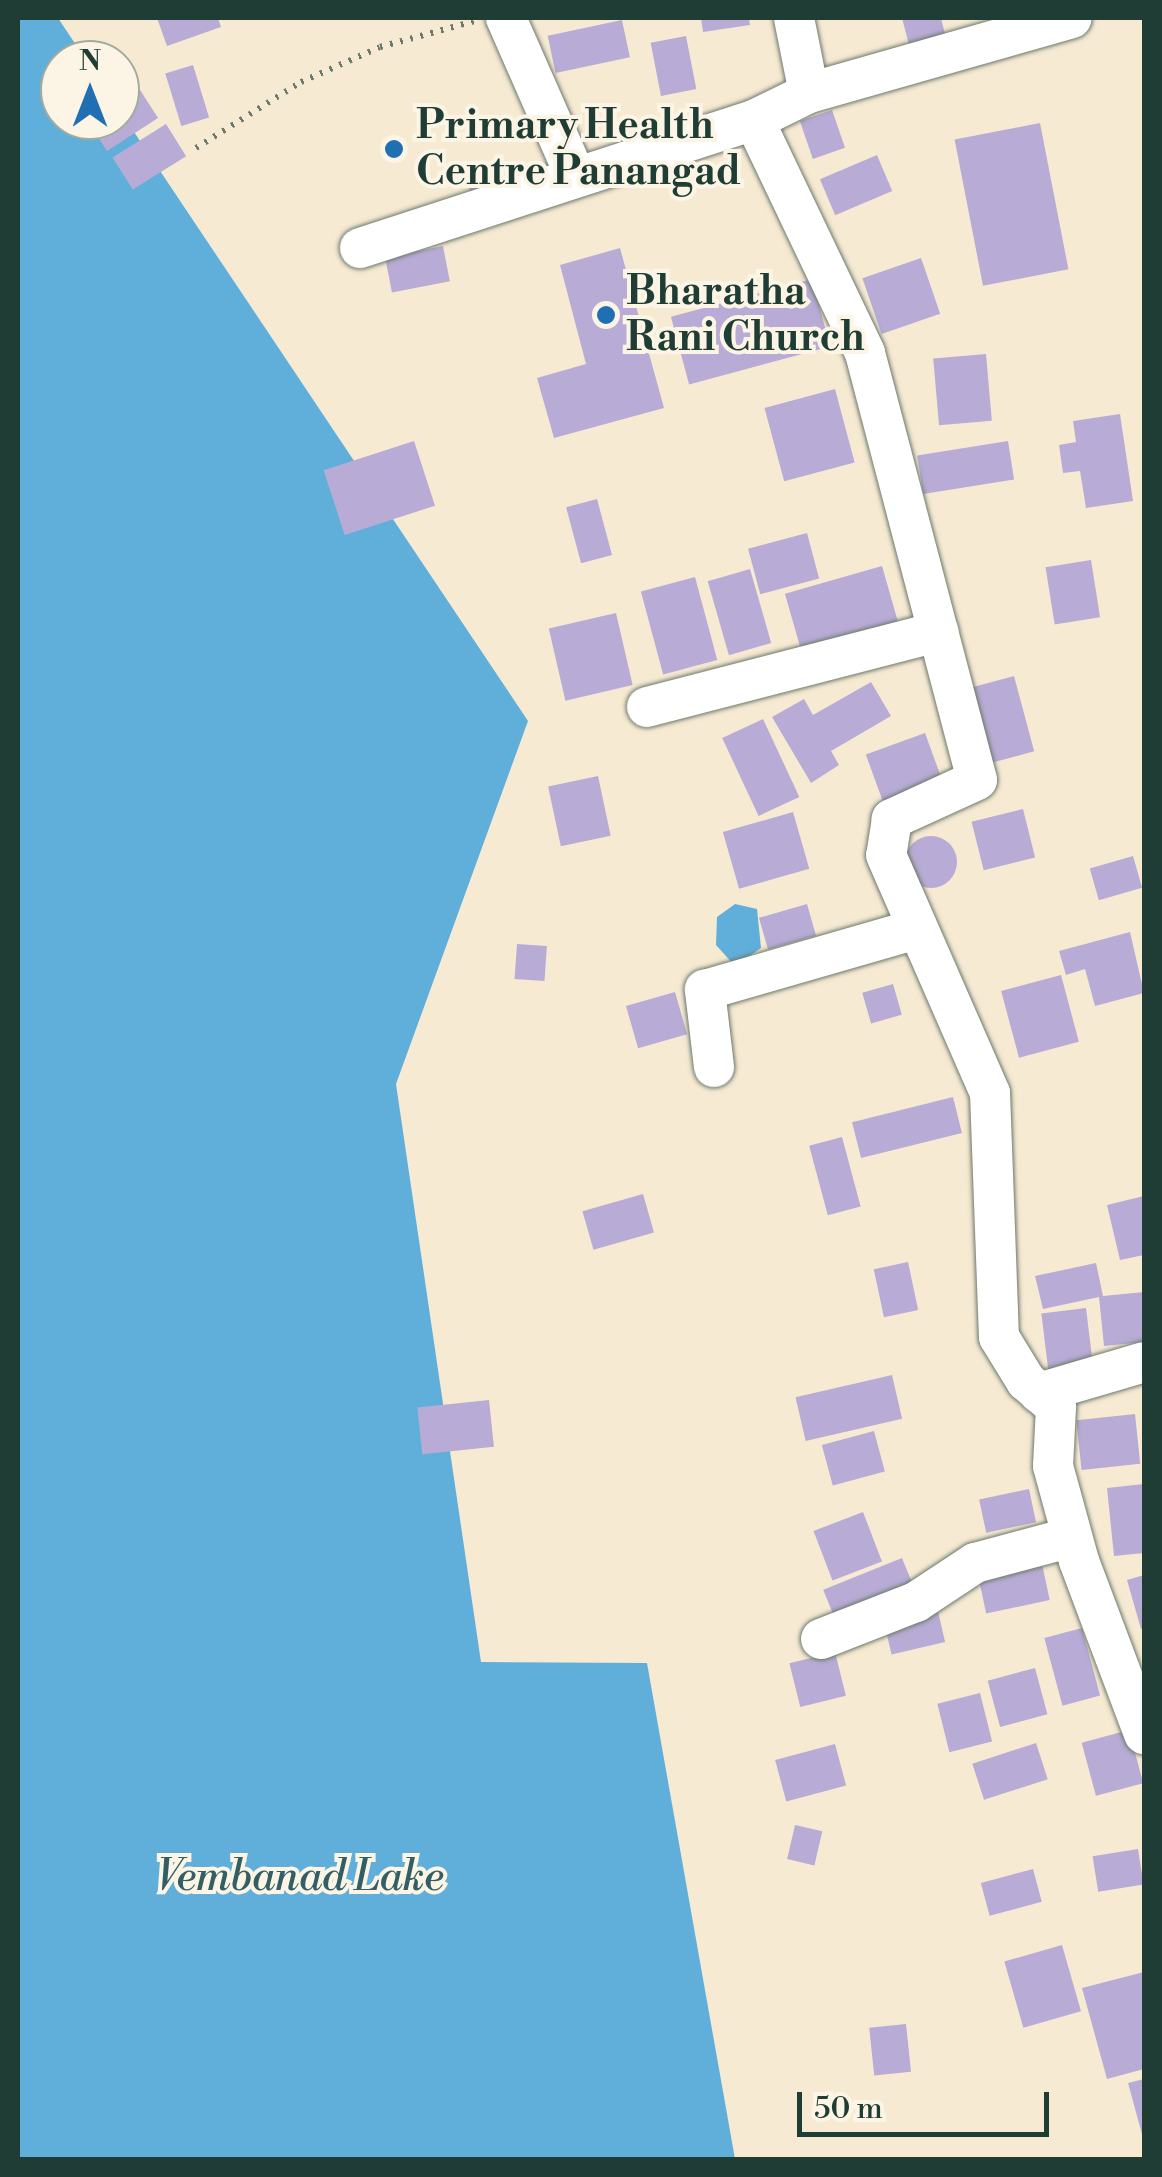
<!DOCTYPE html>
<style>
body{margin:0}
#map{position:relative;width:1162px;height:2177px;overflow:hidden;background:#f7ead3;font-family:"Libre Bodoni",serif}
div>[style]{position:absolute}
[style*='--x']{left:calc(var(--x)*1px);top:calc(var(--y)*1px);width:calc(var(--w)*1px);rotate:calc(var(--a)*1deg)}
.water>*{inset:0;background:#60afda}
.building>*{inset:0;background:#b8acd6;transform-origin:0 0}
.round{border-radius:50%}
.path>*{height:6px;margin-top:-3px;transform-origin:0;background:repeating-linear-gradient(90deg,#6b7a6c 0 2.5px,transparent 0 10.5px)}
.roads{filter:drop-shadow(0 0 2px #6b7a6c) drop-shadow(0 0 2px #6b7a6c)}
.minor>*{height:40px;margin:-20px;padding:0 20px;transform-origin:20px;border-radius:20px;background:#fff}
.dots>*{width:28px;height:28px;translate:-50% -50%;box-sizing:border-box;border:5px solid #fcf5e5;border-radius:50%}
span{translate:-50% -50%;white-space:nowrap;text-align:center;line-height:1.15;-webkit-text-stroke:8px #fcf5e5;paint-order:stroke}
.poi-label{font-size:40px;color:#1f3d34;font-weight:700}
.left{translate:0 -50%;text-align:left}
.water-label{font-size:42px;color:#325f66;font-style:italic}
.frame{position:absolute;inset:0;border:20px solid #1f3d34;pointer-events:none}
.north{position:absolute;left:40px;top:40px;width:100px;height:100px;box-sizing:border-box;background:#fcf5e5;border:2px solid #a4ab9e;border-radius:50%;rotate:0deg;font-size:28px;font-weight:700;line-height:40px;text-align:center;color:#1f3d34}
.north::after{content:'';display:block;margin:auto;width:35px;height:45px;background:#1f6fb2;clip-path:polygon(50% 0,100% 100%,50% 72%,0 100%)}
.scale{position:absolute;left:797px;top:2092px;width:252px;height:45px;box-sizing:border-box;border:5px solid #1f3d34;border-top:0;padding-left:12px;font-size:30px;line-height:35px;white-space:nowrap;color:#1f3d34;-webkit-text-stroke:8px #fcf5e5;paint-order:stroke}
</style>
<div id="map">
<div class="water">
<div style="clip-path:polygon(18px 18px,58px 18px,86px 60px,60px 60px,60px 120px,120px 120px,120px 111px,528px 721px,396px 1084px,481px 1662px,647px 1663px,735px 2159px,18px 2159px)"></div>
<div style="clip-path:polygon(735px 904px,757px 909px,761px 948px,735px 966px,716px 945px,717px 917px)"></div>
</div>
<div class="building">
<div style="clip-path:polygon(157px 18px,218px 18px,221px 27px,167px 46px)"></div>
<div style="clip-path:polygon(701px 18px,749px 18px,750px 25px,703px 32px)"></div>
<div style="clip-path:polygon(902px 18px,941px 18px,949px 50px,913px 60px)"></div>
<div style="left:622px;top:20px;width:38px;height:76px;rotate:78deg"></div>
<div style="left:686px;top:36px;width:54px;height:36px;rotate:79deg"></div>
<div style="left:193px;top:65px;width:55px;height:29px;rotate:73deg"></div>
<div style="clip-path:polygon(135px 82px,158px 118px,107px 151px,87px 120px,120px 120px,120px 92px)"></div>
<div style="left:832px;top:110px;width:40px;height:34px;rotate:71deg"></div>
<div style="left:1040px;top:123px;width:149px;height:87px;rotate:79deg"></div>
<div style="left:166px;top:124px;width:38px;height:63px;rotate:58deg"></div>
<div style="left:877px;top:155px;width:39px;height:62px;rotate:67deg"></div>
<div style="left:494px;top:169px;width:24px;height:30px;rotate:71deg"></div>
<div style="left:443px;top:246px;width:36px;height:59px;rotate:79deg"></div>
<div style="clip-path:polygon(620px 248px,664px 408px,554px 438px,537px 378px,586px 364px,560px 265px)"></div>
<div style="left:921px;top:258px;width:59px;height:62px;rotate:71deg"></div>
<div style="left:812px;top:279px;width:70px;height:146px;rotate:75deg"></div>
<div style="left:986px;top:354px;width:67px;height:53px;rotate:85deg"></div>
<div style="left:835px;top:389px;width:76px;height:73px;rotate:75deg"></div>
<div style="clip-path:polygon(1120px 414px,1133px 501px,1086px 508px,1080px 471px,1063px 473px,1059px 445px,1076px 442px,1073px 421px)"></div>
<div style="left:414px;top:441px;width:68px;height:95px;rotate:72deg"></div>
<div style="left:1008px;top:441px;width:39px;height:92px;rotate:81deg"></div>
<div style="left:597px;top:499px;width:58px;height:32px;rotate:75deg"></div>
<div style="left:807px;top:533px;width:47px;height:61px;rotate:75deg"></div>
<div style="left:1091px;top:560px;width:58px;height:46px;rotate:81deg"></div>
<div style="left:882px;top:566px;width:59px;height:101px;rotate:74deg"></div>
<div style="left:750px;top:569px;width:77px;height:44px;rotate:74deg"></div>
<div style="left:695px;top:577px;width:86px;height:56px;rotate:75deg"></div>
<div style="left:616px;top:613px;width:74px;height:69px;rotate:77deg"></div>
<div style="left:1014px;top:676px;width:78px;height:43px;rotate:75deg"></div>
<div style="clip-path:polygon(871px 682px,891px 716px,831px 751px,839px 765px,811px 783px,772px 717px,804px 699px,813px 715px)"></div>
<div style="left:763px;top:719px;width:86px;height:45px;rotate:65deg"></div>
<div style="left:925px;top:733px;width:58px;height:63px;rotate:70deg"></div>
<div style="left:598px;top:776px;width:61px;height:51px;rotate:78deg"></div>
<div style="left:1023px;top:809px;width:50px;height:53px;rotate:76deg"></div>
<div style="left:793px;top:812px;width:59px;height:73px;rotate:74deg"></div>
<div class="round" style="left:905px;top:836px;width:52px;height:52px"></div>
<div style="left:1133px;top:856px;width:33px;height:45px;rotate:74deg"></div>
<div style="left:807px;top:904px;width:33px;height:50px;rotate:74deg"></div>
<div style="clip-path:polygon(1130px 932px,1144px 993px,1095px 1006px,1085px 969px,1066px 975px,1059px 951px)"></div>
<div style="left:517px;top:944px;width:30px;height:35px;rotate:4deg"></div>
<div style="left:1061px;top:975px;width:69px;height:62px;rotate:75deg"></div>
<div style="left:893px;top:984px;width:32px;height:32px;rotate:74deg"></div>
<div style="left:675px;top:992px;width:44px;height:51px;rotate:74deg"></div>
<div style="left:953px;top:1097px;width:37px;height:104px;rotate:76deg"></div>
<div style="left:842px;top:1137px;width:72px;height:34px;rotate:75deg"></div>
<div style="left:643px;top:1194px;width:40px;height:63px;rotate:74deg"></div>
<div style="clip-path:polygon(1144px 1196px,1144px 1255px,1120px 1260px,1107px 1205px)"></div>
<div style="left:908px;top:1262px;width:49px;height:35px;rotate:78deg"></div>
<div style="clip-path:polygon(1096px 1263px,1103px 1296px,1144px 1292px,1144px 1342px,1104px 1346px,1099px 1297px,1043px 1309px,1035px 1276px)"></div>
<div style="left:1086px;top:1308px;width:61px;height:45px;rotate:83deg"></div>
<div style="left:892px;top:1375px;width:45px;height:99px;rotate:77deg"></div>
<div style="left:489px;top:1400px;width:47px;height:72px;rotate:84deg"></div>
<div style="left:1135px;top:1414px;width:50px;height:59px;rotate:84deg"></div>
<div style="left:874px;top:1431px;width:42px;height:54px;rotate:75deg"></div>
<div style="clip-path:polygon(1144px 1484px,1144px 1553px,1114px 1556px,1107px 1488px)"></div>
<div style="left:1029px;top:1489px;width:34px;height:51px;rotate:78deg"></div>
<div style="left:863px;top:1512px;width:53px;height:53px;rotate:69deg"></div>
<div style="left:902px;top:1558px;width:41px;height:85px;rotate:68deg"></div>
<div style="left:1041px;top:1559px;width:42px;height:65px;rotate:78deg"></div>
<div style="clip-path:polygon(1144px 1575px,1144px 1628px,1141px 1629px,1127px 1580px)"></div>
<div style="left:937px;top:1607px;width:36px;height:55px;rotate:77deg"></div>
<div style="left:1082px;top:1628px;width:70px;height:39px;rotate:75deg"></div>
<div style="left:835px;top:1652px;width:45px;height:47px;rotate:76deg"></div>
<div style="left:1035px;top:1668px;width:48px;height:49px;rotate:75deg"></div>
<div style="left:980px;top:1693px;width:50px;height:44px;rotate:76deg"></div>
<div style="left:1129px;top:1730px;width:55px;height:49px;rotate:75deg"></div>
<div style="left:1036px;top:1743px;width:38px;height:67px;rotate:72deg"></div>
<div style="left:835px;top:1744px;width:43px;height:62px;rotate:75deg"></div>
<div style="left:795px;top:1825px;width:28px;height:35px;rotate:13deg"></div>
<div style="left:1138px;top:1849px;width:36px;height:46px;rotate:81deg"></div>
<div style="left:1033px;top:1869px;width:34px;height:54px;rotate:75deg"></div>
<div style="left:1062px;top:1945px;width:69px;height:60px;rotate:74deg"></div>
<div style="clip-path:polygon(1144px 1972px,1144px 2069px,1107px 2079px,1082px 1988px)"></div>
<div style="left:906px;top:2024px;width:48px;height:37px;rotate:84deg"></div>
<div style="clip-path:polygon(1144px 2079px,1144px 2138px,1143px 2138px,1128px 2083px)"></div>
</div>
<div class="path">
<div style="--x:196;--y:148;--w:124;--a:-32.2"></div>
<div style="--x:301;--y:82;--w:86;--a:-23.9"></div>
<div style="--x:380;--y:47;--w:98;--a:-15.3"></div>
</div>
<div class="roads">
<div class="minor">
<div style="--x:506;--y:18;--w:171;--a:66.3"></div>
<div style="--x:794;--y:18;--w:76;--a:78.7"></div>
<div style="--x:754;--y:120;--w:258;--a:64.5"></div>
<div style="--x:865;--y:353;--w:441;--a:75.3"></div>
<div style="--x:977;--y:780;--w:94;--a:155.4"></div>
<div style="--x:892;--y:819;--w:36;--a:99"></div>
<div style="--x:886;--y:855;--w:260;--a:66.4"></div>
<div style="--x:990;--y:1093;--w:244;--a:87.9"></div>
<div style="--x:999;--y:1337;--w:52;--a:58.5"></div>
<div style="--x:1026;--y:1381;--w:40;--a:41"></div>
<div style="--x:1056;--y:1407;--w:59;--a:92.9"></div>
<div style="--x:1053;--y:1466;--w:98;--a:74.7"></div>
<div style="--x:1079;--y:1561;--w:185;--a:69.4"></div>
<div style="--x:360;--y:248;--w:414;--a:-18"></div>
<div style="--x:754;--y:120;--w:61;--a:-26.1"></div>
<div style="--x:809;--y:93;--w:273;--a:-15.9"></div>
<div style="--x:647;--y:707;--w:301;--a:-14.5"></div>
<div style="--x:714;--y:1067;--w:78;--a:-96.7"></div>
<div style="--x:705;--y:990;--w:220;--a:-16.1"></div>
<div style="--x:1039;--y:1393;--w:109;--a:-16.4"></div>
<div style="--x:821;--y:1639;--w:102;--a:-21.3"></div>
<div style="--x:916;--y:1602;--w:71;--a:-33.5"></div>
<div style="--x:975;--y:1563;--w:100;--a:-15"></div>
</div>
</div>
<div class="dots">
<div style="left:394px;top:149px;background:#1f6fb2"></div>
<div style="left:606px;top:315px;background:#1f6fb2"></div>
</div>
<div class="poi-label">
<span class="left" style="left:416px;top:149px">Primary Health<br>Centre Panangad</span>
<span class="left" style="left:626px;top:315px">Bharatha<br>Rani Church</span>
</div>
<div class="water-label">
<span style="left:300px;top:1878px">Vembanad Lake</span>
</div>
<div class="frame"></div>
<div class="north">N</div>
<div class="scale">50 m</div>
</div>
